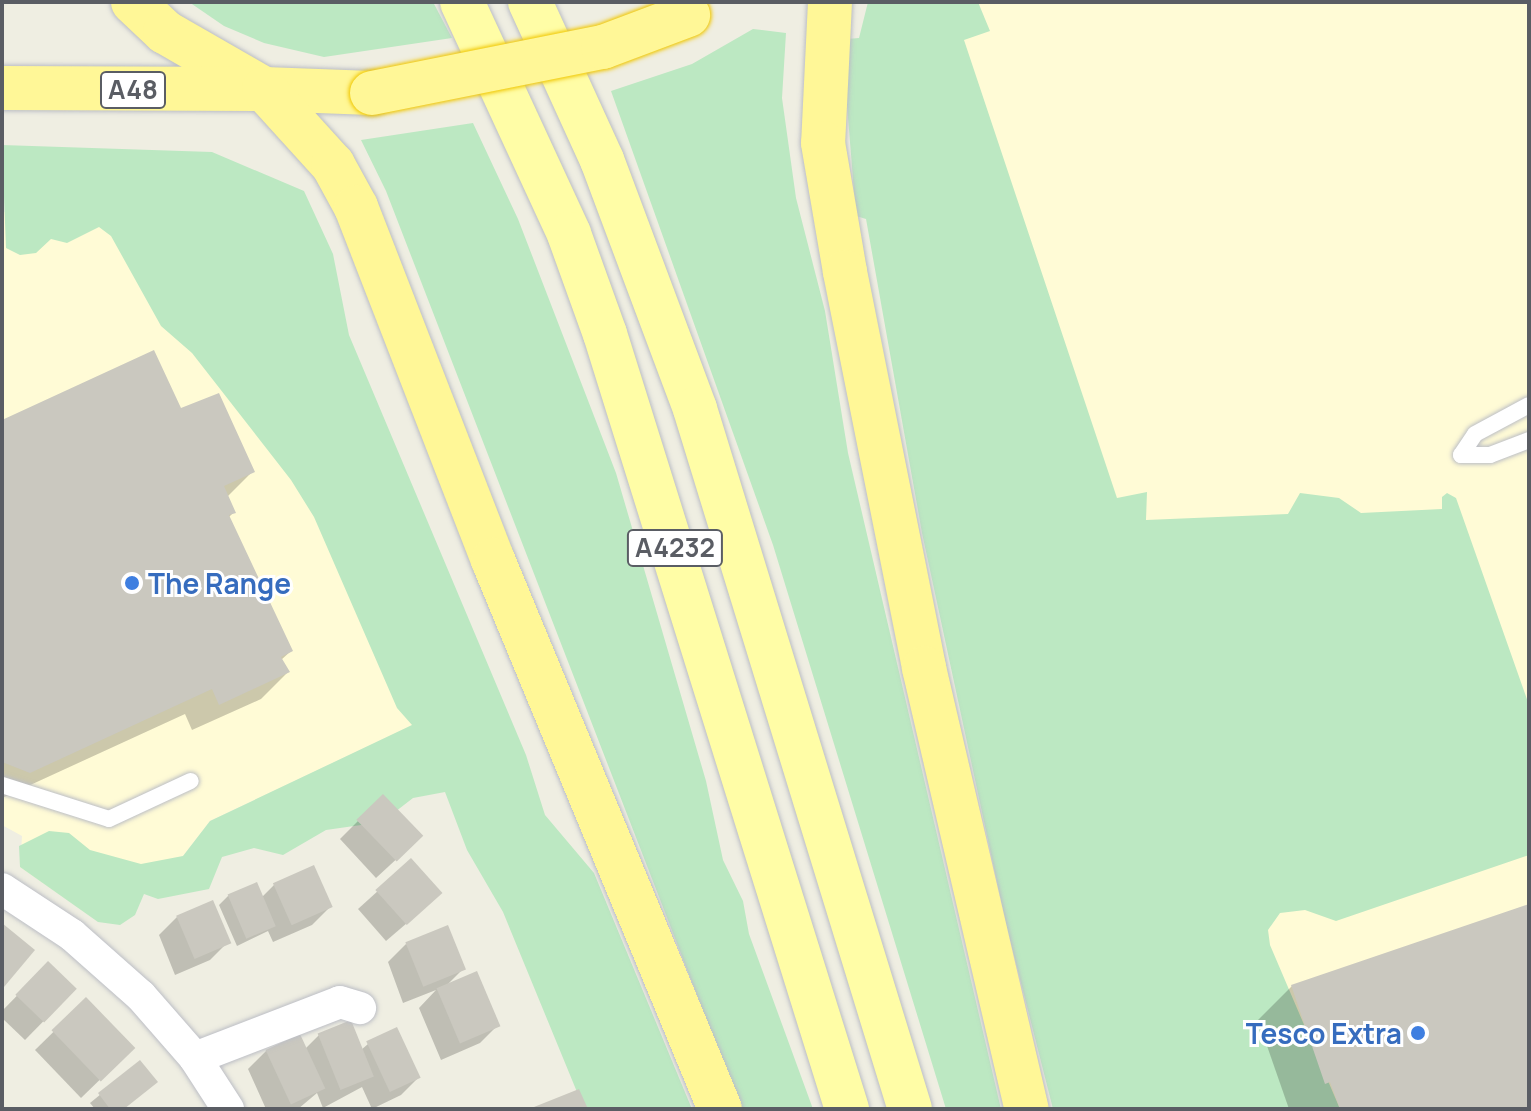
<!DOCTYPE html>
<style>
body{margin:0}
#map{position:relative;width:1531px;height:1111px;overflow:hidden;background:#efeee2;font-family:Manrope,sans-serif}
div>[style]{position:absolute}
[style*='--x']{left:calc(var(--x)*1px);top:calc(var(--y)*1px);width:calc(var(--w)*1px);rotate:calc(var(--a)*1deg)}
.commercial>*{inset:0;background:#fffbd6}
.green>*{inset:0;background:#bce8c2}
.shadow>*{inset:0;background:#0003}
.building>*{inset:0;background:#cac8bf;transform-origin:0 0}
.roads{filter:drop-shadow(0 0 2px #bcbec5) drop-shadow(0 0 2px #bcbec5)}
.service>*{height:16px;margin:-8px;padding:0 8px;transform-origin:8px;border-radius:8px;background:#fff}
.minor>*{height:32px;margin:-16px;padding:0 16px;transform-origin:16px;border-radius:16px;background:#fff}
.primary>*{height:44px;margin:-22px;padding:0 22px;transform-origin:22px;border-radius:22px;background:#fffda6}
.trunk>*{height:44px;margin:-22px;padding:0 22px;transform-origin:22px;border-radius:22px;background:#fff797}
.bridges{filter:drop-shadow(0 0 2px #f0c700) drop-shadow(0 0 2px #f0c700)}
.trunk-bridge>*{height:44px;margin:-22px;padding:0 22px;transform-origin:22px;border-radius:22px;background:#fff797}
.dots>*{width:22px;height:22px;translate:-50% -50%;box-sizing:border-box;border:4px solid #fff;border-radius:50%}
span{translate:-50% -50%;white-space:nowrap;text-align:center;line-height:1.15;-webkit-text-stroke:6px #fff;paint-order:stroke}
.shield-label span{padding:2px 6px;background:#fff;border:2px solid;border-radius:6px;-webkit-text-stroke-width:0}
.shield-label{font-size:26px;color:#5a5d64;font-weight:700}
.shop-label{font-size:28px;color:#366cbe;font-weight:700}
.left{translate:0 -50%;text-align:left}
.right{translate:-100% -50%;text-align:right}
.frame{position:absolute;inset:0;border:4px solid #5a5d64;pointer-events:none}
</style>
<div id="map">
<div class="commercial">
<div style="clip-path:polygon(900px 2px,1529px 2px,1529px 1109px,1273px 1109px)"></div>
<div style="clip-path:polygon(2px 212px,98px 215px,302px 478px,413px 725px,210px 821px,183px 856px,72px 903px,20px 867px,22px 836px,2px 825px)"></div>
</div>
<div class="green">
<div style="clip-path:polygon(189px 2px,433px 2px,452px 38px,324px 57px,264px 43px,224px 26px)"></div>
<div style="clip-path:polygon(868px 2px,978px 2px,990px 31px,964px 40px,1117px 498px,1147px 492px,1146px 520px,1288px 514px,1300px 493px,1339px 498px,1361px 513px,1442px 509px,1442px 497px,1447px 493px,1456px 498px,1529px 705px,1529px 855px,1336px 921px,1305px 910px,1280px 913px,1268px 930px,1270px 945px,1340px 1109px,1053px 1109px,1006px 924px,922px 533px,866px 219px,856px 216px,844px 68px,847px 39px,859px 38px)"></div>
<div style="clip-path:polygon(753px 29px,786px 33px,782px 98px,796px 198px,825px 311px,848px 453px,1001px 1109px,946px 1109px,773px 545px,611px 91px,692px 64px)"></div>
<div style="clip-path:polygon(473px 123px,518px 219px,616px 473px,706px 781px,723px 860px,743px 901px,749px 934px,813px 1109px,741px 1109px,386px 191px,361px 140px)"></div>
<div style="clip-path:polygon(2px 145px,212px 152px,304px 191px,333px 254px,349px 335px,526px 755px,545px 815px,594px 873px,692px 1109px,584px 1109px,503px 912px,467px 850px,445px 792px,413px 798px,382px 822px,326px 830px,283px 855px,254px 848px,222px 857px,209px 889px,158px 899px,144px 894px,135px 915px,120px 925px,98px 922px,20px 867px,19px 846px,49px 831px,69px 833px,90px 850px,141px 864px,183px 856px,210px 821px,412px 725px,397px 708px,314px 517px,291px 480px,192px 353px,161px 326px,111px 236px,99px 227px,67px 243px,51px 239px,36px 253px,20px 255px,6px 248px)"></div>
</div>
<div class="shadow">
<div style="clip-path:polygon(180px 411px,253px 471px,227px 497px,234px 512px,228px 518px,291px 651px,281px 660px,288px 672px,261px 699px,192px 730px,185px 714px,2px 798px,2px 423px)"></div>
<div style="clip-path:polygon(358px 821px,402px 854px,376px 878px,340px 839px)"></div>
<div style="clip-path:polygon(411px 861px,421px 911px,386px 941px,358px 909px)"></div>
<div style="clip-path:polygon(274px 885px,330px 907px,312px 925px,273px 942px,268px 931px,237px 946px,219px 905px,228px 896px,261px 898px)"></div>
<div style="clip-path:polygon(1529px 906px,1529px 1109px,1289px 1109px,1258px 1020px,1292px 986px)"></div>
<div style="clip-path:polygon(177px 917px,228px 942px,210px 960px,175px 975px,159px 935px)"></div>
<div style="clip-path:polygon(406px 944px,463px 969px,446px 986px,498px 1025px,480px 1043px,441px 1060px,419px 1008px,436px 990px,403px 1003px,388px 962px)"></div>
<div style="clip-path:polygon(48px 964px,75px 989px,25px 1040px,2px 1018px,2px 1011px)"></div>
<div style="clip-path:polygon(86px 1000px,114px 1066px,81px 1098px,35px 1050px)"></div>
<div style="clip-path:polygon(319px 1035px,361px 1050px,368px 1044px,419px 1077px,401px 1095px,372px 1109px,362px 1087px,323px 1108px,317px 1093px,298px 1109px,266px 1109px,248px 1069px,266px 1051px,305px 1049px)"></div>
<div style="clip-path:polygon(140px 1062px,123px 1109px,95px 1109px,90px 1103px)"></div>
</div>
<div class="building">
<div style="clip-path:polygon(154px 350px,181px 408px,219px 393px,255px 472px,224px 486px,236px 513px,229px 515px,293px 651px,281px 657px,290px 672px,219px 705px,212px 689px,30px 773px,2px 762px,2px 420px)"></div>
<div style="left:383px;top:794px;width:58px;height:37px;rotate:46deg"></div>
<div style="left:411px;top:858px;width:47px;height:48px;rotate:48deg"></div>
<div style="left:314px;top:865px;width:46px;height:45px;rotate:66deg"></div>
<div style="left:257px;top:882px;width:48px;height:32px;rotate:67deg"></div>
<div style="left:213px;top:900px;width:47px;height:40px;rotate:67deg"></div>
<div style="clip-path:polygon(1529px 904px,1529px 1109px,1340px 1109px,1330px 1082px,1325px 1084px,1291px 985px)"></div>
<div style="clip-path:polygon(2px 923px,35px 950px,4px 987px,2px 985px)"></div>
<div style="left:448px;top:925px;width:48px;height:46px;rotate:68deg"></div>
<div style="left:48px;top:961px;width:40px;height:47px;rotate:44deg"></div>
<div style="left:477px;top:971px;width:60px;height:44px;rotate:67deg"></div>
<div style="left:86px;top:997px;width:71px;height:48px;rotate:46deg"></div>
<div style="left:351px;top:1020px;width:61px;height:36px;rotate:68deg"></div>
<div style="left:397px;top:1027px;width:56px;height:34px;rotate:65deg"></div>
<div style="left:300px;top:1034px;width:60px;height:38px;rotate:65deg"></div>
<div style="clip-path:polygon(140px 1060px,158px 1082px,124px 1109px,110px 1109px,98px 1093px)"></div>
<div style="clip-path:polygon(579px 1089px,588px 1109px,529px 1109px)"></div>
</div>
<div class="roads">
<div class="service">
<div style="--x:1461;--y:455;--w:25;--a:-56"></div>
<div style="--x:1475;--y:434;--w:61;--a:-28.2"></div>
<div style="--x:1461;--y:455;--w:29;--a:0"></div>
<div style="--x:1490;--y:455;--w:42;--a:-21"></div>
<div style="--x:2;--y:785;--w:112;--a:17.6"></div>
<div style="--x:109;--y:819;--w:90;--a:-24.9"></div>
</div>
<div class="minor">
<div style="--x:2;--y:889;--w:84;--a:33.3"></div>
<div style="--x:72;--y:935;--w:92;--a:41.5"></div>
<div style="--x:141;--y:996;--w:82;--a:48.9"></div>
<div style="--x:195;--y:1058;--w:61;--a:57.1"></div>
<div style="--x:195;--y:1058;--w:155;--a:-21.1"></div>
<div style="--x:340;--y:1002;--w:21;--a:17"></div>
</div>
<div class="primary">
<div style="--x:462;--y:2;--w:255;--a:65.2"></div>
<div style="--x:569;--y:234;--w:106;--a:70.2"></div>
<div style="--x:605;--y:334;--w:812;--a:72.66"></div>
<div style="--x:530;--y:2;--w:174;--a:65.5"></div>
<div style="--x:602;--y:160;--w:266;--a:69.5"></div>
<div style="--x:695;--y:409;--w:732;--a:72.93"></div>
</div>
<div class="trunk">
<div style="--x:133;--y:2;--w:44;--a:43.2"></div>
<div style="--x:165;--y:32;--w:114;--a:29.9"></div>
<div style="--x:264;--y:89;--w:108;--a:2.1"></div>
<div style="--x:830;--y:2;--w:141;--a:92.8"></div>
<div style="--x:823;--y:143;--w:131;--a:80.3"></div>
<div style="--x:845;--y:272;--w:404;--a:78.7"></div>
<div style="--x:924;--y:668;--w:453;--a:76.9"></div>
<div style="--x:2;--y:88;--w:255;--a:0.2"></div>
<div style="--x:264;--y:89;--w:103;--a:47.8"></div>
<div style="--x:333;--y:165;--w:48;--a:61.3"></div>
<div style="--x:356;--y:207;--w:379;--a:68.8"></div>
<div style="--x:493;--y:560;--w:594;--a:67.54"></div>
</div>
</div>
<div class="bridges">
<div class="trunk-bridge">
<div style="--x:372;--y:93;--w:236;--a:-11.3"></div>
<div style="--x:603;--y:47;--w:91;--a:-20.6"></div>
</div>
</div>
<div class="dots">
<div style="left:132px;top:583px;background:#3f7fe0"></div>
<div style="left:1418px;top:1033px;background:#3f7fe0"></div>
</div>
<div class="shield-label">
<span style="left:133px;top:90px">A48</span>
<span style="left:675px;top:548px">A4232</span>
</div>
<div class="shop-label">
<span class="left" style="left:148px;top:583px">The Range</span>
<span class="right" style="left:1402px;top:1033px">Tesco Extra</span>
</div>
<div class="frame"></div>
</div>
